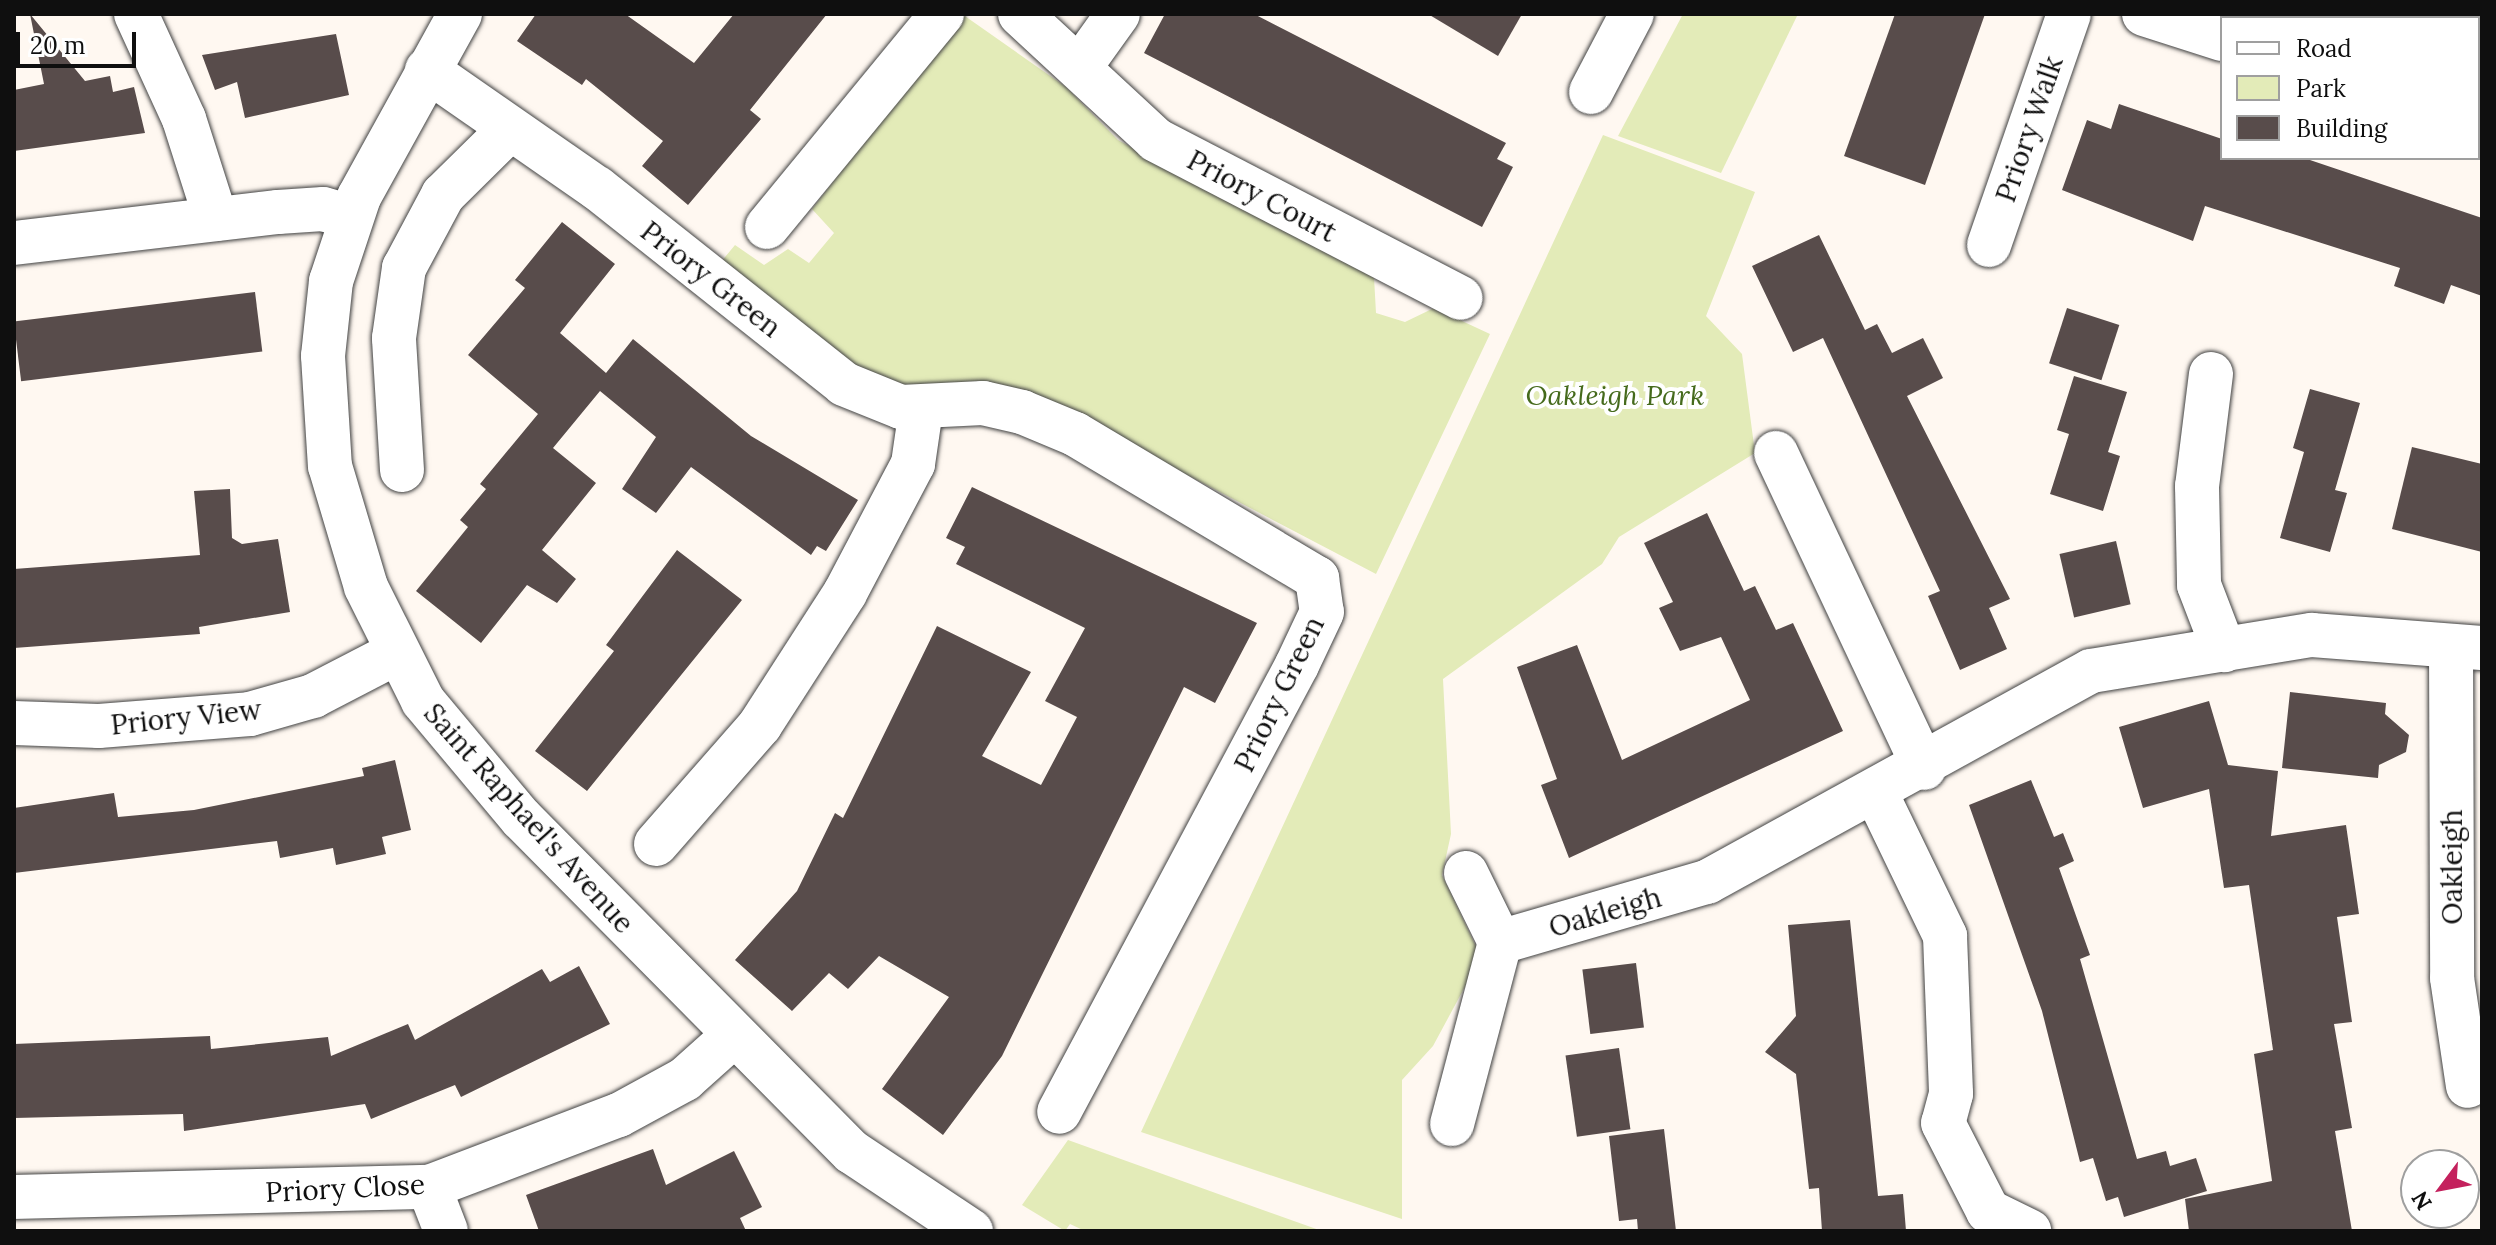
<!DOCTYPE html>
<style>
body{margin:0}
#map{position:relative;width:2496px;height:1245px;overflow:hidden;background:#fff8f1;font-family:Lora,serif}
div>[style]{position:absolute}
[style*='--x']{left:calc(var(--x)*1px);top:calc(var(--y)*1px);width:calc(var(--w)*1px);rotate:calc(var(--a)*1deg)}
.green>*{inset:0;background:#e3ebb8}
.building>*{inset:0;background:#584c4b;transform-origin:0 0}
.roads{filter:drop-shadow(0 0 2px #424242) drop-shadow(0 0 2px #424242)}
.minor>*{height:44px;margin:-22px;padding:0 22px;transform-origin:22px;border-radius:22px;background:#fff}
span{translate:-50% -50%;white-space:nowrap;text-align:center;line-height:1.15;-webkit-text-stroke:8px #fff;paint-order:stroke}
.street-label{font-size:28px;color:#0f0f0f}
.park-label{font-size:28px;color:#456a1c;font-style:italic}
.frame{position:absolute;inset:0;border:16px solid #0f0f0f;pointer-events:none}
.legend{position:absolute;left:2220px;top:16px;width:260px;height:144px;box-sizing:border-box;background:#fff;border:2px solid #9f9f9f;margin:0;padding:10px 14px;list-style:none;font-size:24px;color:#0f0f0f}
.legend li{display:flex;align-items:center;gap:16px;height:40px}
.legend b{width:40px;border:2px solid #9f9f9f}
.north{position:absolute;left:2400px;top:1149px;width:80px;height:80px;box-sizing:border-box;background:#fff;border:2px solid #9f9f9f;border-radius:50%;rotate:238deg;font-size:22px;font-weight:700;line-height:32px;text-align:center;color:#0f0f0f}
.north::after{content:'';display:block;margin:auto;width:28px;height:36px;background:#c4215d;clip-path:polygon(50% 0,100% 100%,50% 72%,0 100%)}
.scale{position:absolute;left:16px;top:32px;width:120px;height:36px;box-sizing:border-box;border:4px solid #0f0f0f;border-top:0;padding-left:10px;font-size:24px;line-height:28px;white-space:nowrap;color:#0f0f0f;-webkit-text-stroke:6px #fff;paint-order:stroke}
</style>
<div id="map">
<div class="green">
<div style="clip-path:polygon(962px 14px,1066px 87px,1118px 140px,1374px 277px,1376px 313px,1405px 322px,1434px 308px,1490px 334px,1376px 574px,1071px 414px,917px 392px,847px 361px,716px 268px,735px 245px,764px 265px,788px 249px,809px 263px,834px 233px,812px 209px)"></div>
<div style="clip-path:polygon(1683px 14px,1798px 14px,1721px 173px,1618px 136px)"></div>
<div style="clip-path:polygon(1603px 135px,1755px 192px,1706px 316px,1742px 354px,1755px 453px,1619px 537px,1602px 564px,1443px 679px,1451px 834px,1442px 875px,1481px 957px,1433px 1046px,1402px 1080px,1402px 1219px,1141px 1132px)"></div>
<div style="clip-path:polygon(1068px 1140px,1235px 1200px,1322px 1231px,1085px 1231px,1070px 1224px,1065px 1231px,1022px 1205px)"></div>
</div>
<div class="building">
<div style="clip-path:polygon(30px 14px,85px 81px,110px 76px,113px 92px,134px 87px,145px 133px,14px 151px,14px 90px,44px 84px)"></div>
<div style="clip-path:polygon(536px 14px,625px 14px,694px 63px,734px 14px,827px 14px,750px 110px,761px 119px,688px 205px,642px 166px,663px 141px,586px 79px,582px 85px,517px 41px)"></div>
<div style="clip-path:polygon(1165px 14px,1254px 14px,1506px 143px,1497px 159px,1513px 167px,1482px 227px,1144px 53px)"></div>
<div style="clip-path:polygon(1428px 14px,1522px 14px,1498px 56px)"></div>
<div style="clip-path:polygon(1895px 14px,1985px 14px,1925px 185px,1844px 156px)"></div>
<div style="clip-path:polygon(336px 34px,349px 95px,245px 118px,237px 82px,215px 90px,202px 55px)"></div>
<div style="clip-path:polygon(2119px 104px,2222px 139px,2222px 158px,2304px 158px,2482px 218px,2482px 296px,2451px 285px,2444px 304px,2394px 286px,2400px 268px,2205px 206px,2193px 241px,2062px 190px,2087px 120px,2111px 129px)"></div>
<div style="clip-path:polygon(562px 222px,615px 264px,560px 333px,606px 373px,633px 339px,751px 436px,858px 500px,826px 551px,817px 546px,811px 555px,691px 467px,656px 513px,622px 489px,656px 437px,600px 391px,553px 448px,596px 483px,542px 550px,576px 579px,557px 603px,527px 585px,481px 643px,416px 591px,468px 527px,460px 520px,486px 489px,480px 484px,538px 414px,468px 355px,525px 288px,515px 280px)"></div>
<div style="clip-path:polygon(1819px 235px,1865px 330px,1877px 324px,1892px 353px,1923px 338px,1943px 378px,1907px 396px,2010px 599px,1989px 608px,2007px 649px,1960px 670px,1928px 596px,1940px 591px,1823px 338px,1793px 352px,1752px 266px)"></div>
<div style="left:255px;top:292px;width:60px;height:243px;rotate:83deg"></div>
<div style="left:2067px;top:308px;width:55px;height:58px;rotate:18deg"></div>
<div style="clip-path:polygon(2074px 376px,2127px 392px,2108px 452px,2120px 456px,2103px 511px,2050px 494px,2069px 434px,2057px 430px)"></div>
<div style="clip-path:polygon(2310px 389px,2360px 403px,2335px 490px,2347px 493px,2330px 552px,2280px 538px,2304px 452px,2293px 448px)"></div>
<div style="clip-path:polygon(2412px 447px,2482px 464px,2482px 552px,2392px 529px)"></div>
<div style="clip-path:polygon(972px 487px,1257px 623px,1215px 703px,1184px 687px,1002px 1056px,943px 1135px,882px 1089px,949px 997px,879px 956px,848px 989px,829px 973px,792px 1011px,735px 960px,797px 891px,835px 813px,843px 818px,937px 626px,1031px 672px,982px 756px,1041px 785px,1077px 717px,1045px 701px,1085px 628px,956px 564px,965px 547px,946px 538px)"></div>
<div style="clip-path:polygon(230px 489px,232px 538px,242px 544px,278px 539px,290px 612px,199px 627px,200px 634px,14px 648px,14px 569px,200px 555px,194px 491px)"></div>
<div style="clip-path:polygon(1707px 513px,1744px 591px,1755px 586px,1776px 630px,1793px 623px,1843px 731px,1569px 858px,1541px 785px,1557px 779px,1517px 667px,1577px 645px,1622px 760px,1750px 700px,1721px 637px,1680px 651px,1659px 608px,1673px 602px,1644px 543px)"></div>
<div style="left:2116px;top:541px;width:65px;height:58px;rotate:77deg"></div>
<div style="clip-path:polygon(677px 550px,742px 600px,587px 791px,535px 751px,614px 651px,606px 645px)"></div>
<div style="clip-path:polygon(2290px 692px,2386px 703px,2385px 714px,2409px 735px,2406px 752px,2379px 765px,2378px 778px,2282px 768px)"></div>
<div style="clip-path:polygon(2209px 701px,2228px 765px,2278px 771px,2271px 836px,2346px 825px,2359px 914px,2337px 917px,2352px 1022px,2334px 1024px,2352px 1128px,2335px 1131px,2352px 1231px,2189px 1231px,2185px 1199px,2272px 1181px,2254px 1054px,2273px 1050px,2249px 885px,2224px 888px,2209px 789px,2143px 808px,2119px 727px)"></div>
<div style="clip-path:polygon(395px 760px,411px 830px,382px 837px,386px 854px,336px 865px,333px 848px,280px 858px,277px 841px,14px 873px,14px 808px,114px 793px,118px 817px,194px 810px,364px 776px,362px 768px)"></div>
<div style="clip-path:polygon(2031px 780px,2054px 837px,2063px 833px,2074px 861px,2059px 868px,2090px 955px,2080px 959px,2137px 1159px,2166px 1151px,2170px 1166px,2196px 1158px,2207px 1191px,2124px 1217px,2118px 1197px,2106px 1201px,2093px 1158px,2080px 1162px,2042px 1011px,1969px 805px)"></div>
<div style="clip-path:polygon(1850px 920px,1878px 1196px,1903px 1194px,1906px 1231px,1822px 1231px,1819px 1188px,1809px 1189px,1796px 1074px,1765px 1052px,1796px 1016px,1788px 925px)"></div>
<div style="left:1636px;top:963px;width:65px;height:54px;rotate:83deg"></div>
<div style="clip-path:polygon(579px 966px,610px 1024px,461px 1097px,455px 1085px,371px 1119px,365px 1104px,184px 1131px,183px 1114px,14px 1118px,14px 1044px,210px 1036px,211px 1049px,328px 1037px,331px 1056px,408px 1024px,415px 1040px,542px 969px,550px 982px)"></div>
<div style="left:1619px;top:1048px;width:82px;height:54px;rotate:82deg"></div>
<div style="clip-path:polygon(1664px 1129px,1676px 1231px,1638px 1231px,1637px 1219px,1619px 1221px,1609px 1136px)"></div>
<div style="clip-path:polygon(653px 1149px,666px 1185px,734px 1151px,762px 1207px,740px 1218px,746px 1231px,539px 1231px,526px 1195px)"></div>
</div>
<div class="roads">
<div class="minor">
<div style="--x:136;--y:14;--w:115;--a:65.4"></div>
<div style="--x:184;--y:119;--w:105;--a:72.3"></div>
<div style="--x:460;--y:14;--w:209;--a:118.9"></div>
<div style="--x:359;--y:197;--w:89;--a:108.4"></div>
<div style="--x:331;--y:281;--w:75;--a:96.1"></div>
<div style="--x:323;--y:356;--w:110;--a:86.4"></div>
<div style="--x:330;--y:466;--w:126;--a:73.4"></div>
<div style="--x:366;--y:587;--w:127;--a:63.4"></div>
<div style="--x:423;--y:701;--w:153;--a:50.1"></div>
<div style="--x:521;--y:818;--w:470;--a:45.3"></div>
<div style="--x:852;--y:1152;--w:143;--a:33.6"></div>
<div style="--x:1020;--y:14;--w:185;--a:42.8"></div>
<div style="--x:1156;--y:140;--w:343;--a:27.4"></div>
<div style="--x:2144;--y:14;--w:82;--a:17.8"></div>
<div style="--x:2288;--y:14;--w:4;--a:90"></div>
<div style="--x:1080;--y:67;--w:65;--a:-54.4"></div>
<div style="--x:427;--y:70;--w:207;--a:34.8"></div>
<div style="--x:597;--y:188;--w:315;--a:38.4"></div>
<div style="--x:844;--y:384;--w:61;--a:22"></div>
<div style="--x:901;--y:407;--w:82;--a:-2.8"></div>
<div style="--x:983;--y:403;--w:40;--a:13"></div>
<div style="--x:1022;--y:412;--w:57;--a:22.5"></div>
<div style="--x:1075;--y:434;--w:282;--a:30.8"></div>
<div style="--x:1317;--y:578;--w:34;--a:82"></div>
<div style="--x:1322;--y:612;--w:59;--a:115.3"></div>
<div style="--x:1297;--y:665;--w:506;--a:118.03"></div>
<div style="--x:1591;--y:92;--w:88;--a:-62.3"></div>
<div style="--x:2478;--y:114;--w:4;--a:14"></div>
<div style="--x:767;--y:227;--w:276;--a:-50.6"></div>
<div style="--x:14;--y:243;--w:266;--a:-6.7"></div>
<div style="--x:278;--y:212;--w:45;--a:-3.8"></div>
<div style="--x:323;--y:209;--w:29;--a:16"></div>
<div style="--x:1989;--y:245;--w:244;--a:-70.9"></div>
<div style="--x:2211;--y:374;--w:113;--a:97.1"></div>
<div style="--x:2197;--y:486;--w:99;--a:88.8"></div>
<div style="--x:2199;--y:585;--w:70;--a:69"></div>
<div style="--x:1776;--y:453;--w:348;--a:64.8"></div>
<div style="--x:402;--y:470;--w:132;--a:-93.5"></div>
<div style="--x:394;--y:338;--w:71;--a:-81.9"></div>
<div style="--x:404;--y:268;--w:83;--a:-61.9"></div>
<div style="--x:443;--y:195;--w:93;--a:-44.6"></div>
<div style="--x:2451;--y:646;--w:332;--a:89.8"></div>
<div style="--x:2452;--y:978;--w:109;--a:81.6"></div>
<div style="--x:14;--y:723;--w:85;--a:2"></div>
<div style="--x:99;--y:726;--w:151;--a:-4.5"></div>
<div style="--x:250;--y:714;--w:66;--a:-15.9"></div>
<div style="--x:313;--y:696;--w:91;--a:-27.4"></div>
<div style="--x:1876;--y:793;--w:159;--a:64.2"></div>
<div style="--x:1945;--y:936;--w:158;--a:87.8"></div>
<div style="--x:1951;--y:1094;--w:30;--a:105"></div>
<div style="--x:1943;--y:1123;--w:99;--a:62.9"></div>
<div style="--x:1988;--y:1211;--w:46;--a:26"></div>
<div style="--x:656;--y:844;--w:158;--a:-48.8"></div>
<div style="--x:760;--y:725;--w:157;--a:-57.2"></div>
<div style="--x:845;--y:593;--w:146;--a:-62.2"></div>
<div style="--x:913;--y:464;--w:56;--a:-81.7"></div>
<div style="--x:1466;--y:873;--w:77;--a:63.8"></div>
<div style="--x:1500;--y:942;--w:216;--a:-16.2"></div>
<div style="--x:1707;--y:882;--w:438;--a:-28.8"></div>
<div style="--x:2091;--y:671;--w:224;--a:-9.3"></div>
<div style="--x:2312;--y:635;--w:170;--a:4.4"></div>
<div style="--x:1452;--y:1124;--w:188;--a:-75.2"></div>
<div style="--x:429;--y:1187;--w:47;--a:68.9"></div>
<div style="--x:14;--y:1197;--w:415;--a:-1.4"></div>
<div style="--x:429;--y:1187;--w:203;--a:-20.8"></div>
<div style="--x:619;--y:1115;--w:75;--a:-28.6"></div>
<div style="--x:685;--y:1079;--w:64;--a:-41.9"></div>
</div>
</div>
<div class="street-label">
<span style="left:2029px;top:129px;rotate:-71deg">Priory Walk</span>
<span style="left:1262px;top:196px;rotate:28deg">Priory Court</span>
<span style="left:711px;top:279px;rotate:38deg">Priory Green</span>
<span style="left:1279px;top:694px;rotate:-64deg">Priory Green</span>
<span style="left:186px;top:717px;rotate:-6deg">Priory View</span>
<span style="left:529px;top:818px;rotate:48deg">Saint Raphael's Avenue</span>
<span style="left:2452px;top:867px;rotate:-90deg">Oakleigh</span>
<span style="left:1605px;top:912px;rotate:-16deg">Oakleigh</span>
<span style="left:345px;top:1188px;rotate:-3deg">Priory Close</span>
</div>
<div class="park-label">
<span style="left:1615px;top:395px">Oakleigh Park</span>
</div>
<div class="frame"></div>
<ul class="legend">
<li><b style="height:10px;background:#fff"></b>Road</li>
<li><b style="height:22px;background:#e3ebb8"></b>Park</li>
<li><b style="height:22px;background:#584c4b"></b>Building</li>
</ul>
<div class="north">N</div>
<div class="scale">20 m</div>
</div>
